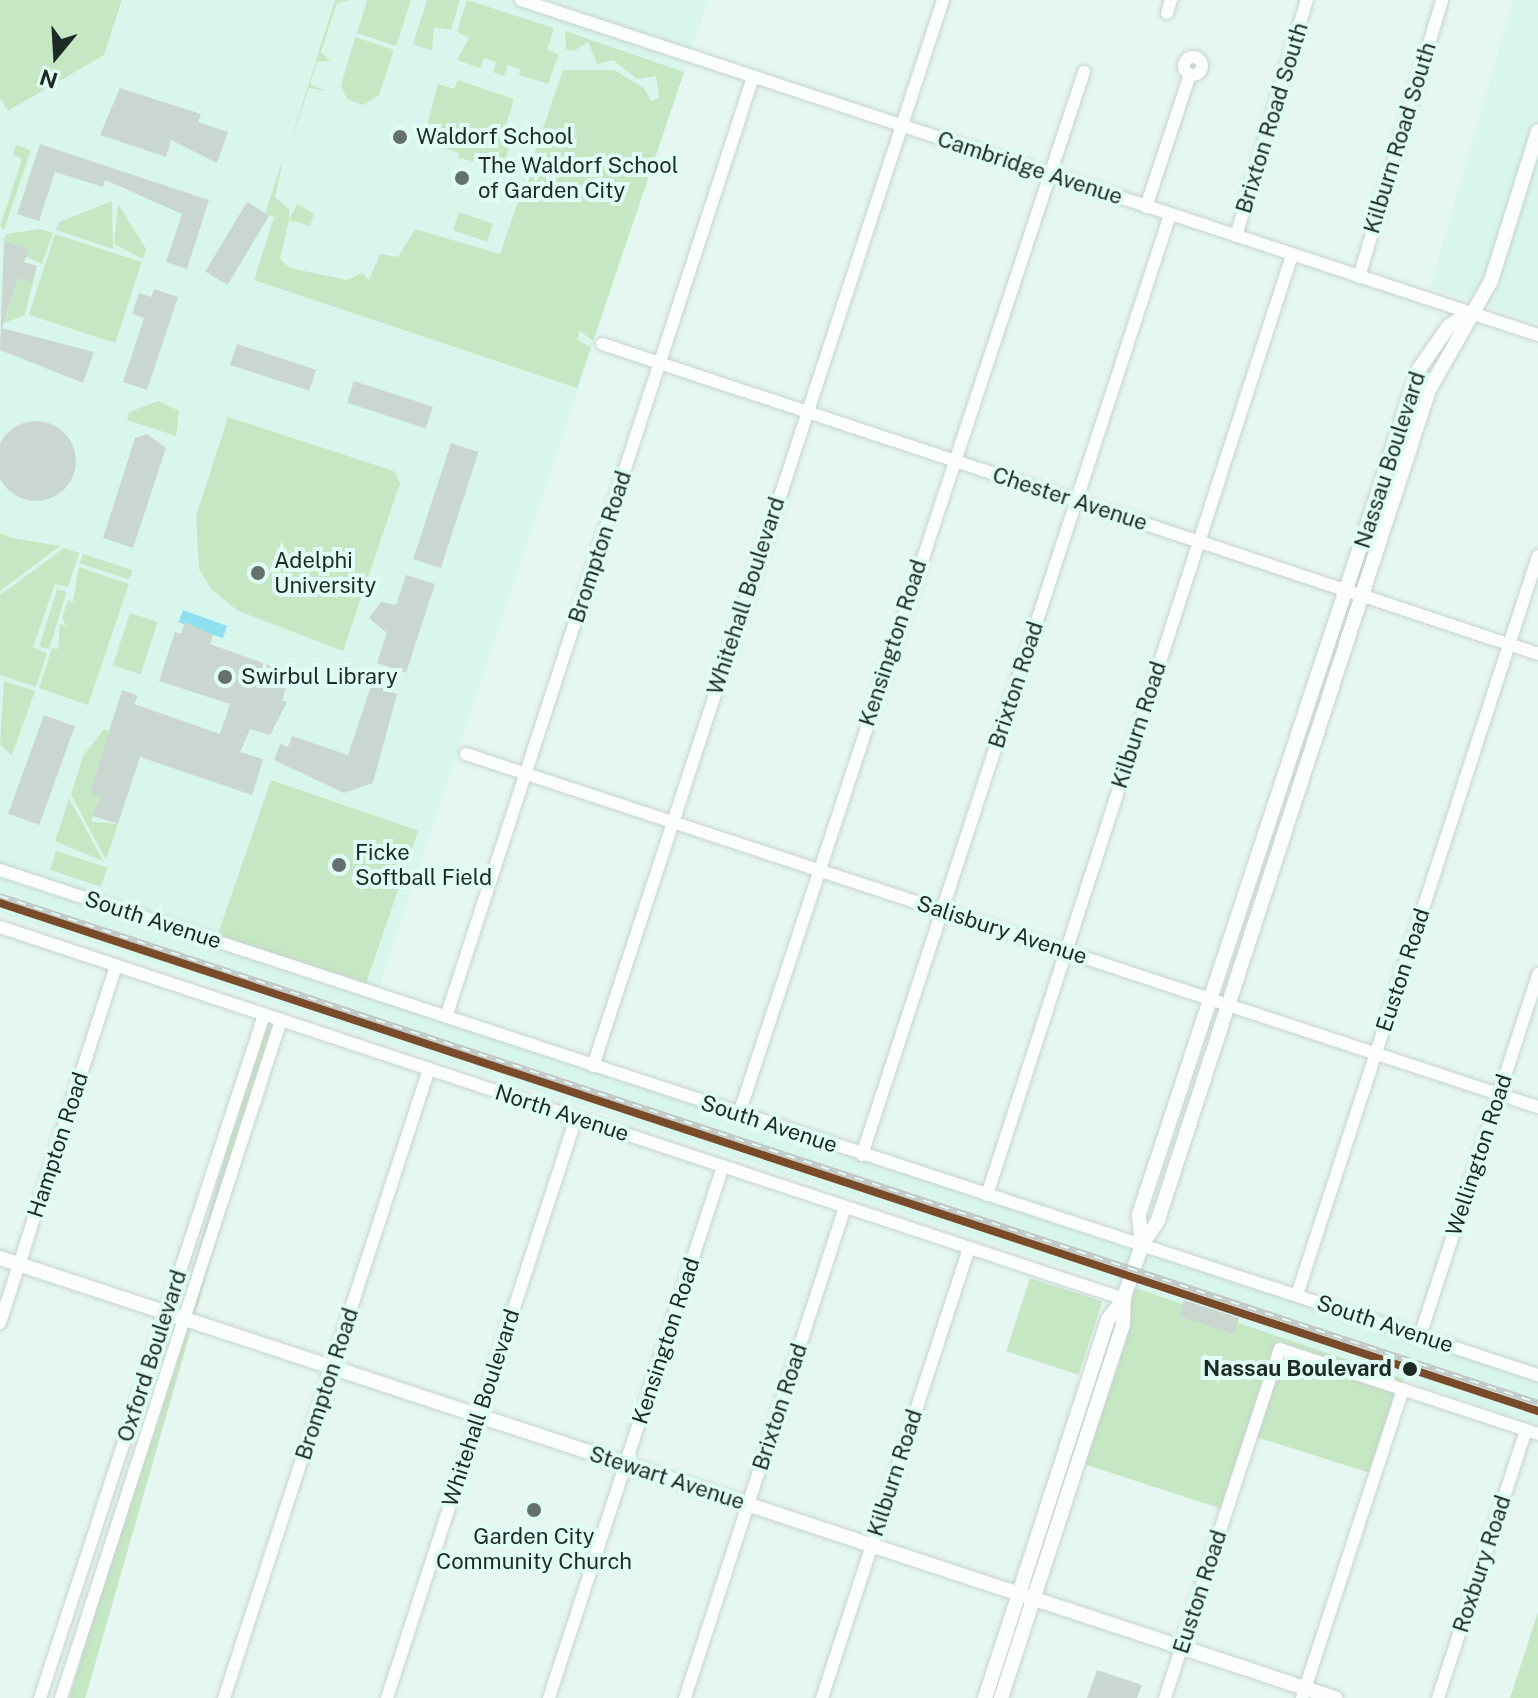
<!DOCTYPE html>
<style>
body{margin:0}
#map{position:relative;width:1538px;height:1698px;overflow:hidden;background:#e6f6f1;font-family:"Public Sans",sans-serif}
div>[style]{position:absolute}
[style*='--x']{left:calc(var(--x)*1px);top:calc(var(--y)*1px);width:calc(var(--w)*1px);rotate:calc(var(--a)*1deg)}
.built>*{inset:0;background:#d9f6ed}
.green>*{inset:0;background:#c6e7c3;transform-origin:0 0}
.water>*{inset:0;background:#8fe0ee;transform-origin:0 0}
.building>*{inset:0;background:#cad7d1;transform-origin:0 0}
.round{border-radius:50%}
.roads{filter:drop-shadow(0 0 2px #c7d3cf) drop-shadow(0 0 2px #c7d3cf)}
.minor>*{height:12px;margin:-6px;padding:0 6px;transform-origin:6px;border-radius:6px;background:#fbfefd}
.minor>.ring{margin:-6px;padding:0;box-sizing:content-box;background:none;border:12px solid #fbfefd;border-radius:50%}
.major>*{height:14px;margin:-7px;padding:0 7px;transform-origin:7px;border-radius:7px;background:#fbfefd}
.rail>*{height:6px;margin-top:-3px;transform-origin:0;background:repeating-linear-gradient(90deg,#dffdf4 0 9px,#c2c7c6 0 18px);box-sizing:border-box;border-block:2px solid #c2c7c6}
.rail-1>*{height:8px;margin:-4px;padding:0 4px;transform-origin:4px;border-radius:4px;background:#7a4b2a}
.dots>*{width:22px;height:22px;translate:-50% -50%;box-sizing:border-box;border:4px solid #dffdf4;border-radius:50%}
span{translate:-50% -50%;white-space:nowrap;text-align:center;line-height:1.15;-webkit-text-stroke:8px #dffdf4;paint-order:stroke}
.street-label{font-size:22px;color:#1e2a26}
.poi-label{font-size:22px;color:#1e2a26}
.left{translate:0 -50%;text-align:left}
.stop-label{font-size:22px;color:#1e2a26;font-weight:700}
.right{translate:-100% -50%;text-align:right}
.north{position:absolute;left:16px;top:16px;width:80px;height:80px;-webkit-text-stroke:6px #dffdf4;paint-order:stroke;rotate:198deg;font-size:22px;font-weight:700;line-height:32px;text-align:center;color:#1e2a26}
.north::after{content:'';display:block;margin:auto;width:28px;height:36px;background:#1e2a26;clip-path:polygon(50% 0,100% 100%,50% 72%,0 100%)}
</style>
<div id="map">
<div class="built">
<div style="clip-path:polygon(123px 0,708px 0,377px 994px,1538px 1372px,1538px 1424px,0 913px,0 98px,9px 111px,104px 55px)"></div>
<div style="clip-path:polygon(1513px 0,1538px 0,1538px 323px,1430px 288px)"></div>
</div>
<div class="green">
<div style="clip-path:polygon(0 0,122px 0,104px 55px,8px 111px,0 98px)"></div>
<div style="clip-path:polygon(335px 0,350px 0,337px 3px,321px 52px,330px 61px,317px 62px,310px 84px,326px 91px,309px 88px,287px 153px)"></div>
<div style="clip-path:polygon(367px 0,411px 0,396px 46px,357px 33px)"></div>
<div style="clip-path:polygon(427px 0,460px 0,451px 30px,434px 27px,432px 51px,413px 44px)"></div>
<div style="clip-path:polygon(467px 0,554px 28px,547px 50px,559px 54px,548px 84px,519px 75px,520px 69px,508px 65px,504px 76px,493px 72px,496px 62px,484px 58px,480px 68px,457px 60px,469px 38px,457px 32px)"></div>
<div style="clip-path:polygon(565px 31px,684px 72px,593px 341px,580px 331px,577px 340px,591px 347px,577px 388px,254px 280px,274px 217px,265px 214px,284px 156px,275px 197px,289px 209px,289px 219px,297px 204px,314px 214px,310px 226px,289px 220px,280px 259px,290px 268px,347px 280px,362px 273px,369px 280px,380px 254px,398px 257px,415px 229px,500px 254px,563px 70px,614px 70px,644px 88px,651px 101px,659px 98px,656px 76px,637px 79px,613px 60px,597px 64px,588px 42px,574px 51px,566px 49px)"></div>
<div style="clip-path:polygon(355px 37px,394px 50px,379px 95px,363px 105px,347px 99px,341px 86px)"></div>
<div style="clip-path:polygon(458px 80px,514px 99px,502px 139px,509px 149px,501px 174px,494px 166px,458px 158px,459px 153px,423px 141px,438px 84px,454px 89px)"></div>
<div style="clip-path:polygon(16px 145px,31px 150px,4px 230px,0 226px,22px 159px,13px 155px)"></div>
<div style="clip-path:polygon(112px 201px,113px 249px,56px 230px,59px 222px)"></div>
<div style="clip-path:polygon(118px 204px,146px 249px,143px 259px,114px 244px)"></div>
<div style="left:459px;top:212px;width:36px;height:19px;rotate:19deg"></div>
<div style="clip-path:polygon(40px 229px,53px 233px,42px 264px,26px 257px,28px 249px,4px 241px,6px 234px)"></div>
<div style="left:55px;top:234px;width:91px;height:85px;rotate:18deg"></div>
<div style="clip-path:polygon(37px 266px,25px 315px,4px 323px,18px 278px)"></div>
<div style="clip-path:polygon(158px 401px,179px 411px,176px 436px,127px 420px,129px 412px)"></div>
<div style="clip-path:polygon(228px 417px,394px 471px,400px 483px,343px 651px,238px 611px,211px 589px,199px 569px,196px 516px)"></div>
<div style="clip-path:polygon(0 533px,12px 538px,60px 546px,0 591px)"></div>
<div style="clip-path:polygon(64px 548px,79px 553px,68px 587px,55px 584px,33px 647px,47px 653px,36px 687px,0 675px,0 595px)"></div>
<div style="left:83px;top:554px;width:52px;height:10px;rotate:18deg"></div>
<div style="clip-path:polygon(79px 567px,129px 584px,88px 705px,39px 688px,52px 648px,58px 649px,60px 624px,66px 626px,62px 618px,68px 600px,73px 602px)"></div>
<div style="left:57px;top:589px;width:10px;height:60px;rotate:17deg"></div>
<div style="left:130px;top:613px;width:29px;height:55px;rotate:18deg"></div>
<div style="clip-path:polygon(4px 681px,35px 691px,12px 755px,0 745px)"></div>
<div style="clip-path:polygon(104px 729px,110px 731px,90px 792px,101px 792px,91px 822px,118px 824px,106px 860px,71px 794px,83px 756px)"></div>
<div style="left:271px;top:780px;width:156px;height:164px;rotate:19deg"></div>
<div style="clip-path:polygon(69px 798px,103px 861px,55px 841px)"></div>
<div style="left:56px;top:851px;width:54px;height:20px;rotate:18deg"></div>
<div style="left:265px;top:1017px;width:15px;height:716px;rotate:16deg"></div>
<div style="left:1030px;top:1278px;width:76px;height:77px;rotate:18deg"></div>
<div style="clip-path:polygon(1129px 1286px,1404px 1379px,1373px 1474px,1250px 1435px,1225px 1510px,1081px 1463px,1000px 1698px,984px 1698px,1107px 1320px)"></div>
<div style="clip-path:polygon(1538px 1612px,1538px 1698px,1510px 1698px)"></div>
</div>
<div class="water">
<div style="left:183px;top:610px;width:47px;height:13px;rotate:20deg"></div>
</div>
<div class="building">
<div style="clip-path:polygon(120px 88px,201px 114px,198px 122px,228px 132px,217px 163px,171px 140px,166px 157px,100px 135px)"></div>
<div style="clip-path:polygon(40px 144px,209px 200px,187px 269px,166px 262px,182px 214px,105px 180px,103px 187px,55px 172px,39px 221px,17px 214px)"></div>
<div style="left:247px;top:202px;width:26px;height:81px;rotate:31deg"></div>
<div style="clip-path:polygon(4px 241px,29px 249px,24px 262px,37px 266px,32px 282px,18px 278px,2px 328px,94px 352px,83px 383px,0 350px)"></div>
<div style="clip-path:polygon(154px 289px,178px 297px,147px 390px,123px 382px,144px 318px,132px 314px,139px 293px,151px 297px)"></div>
<div style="left:237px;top:344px;width:83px;height:22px;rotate:18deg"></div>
<div style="left:354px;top:381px;width:83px;height:23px;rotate:18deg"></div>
<div class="round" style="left:-4px;top:421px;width:80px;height:80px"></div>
<div style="clip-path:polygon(147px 434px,166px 448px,133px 548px,103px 538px,135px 438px)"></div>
<div style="left:451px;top:443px;width:29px;height:122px;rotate:18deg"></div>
<div style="clip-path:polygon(406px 575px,435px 584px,406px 673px,377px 663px,387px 633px,369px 618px,381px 602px,396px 605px)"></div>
<div style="clip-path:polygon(185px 622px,213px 635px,210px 644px,291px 673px,282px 700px,287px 702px,270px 735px,250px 729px,240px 752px,263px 759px,252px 795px,140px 757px,118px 824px,93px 816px,100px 796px,90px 793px,122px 690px,138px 696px,134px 704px,220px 734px,230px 704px,159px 681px,175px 632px,181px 634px)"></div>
<div style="clip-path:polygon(372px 683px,397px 694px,373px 783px,344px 793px,274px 760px,280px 744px,288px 747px,292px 736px,348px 755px)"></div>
<div style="left:44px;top:715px;width:33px;height:105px;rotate:20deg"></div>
<div style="left:1184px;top:1300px;width:58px;height:17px;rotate:18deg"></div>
<div style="clip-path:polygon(1097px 1670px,1142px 1685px,1137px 1698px,1087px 1698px)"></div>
</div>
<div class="roads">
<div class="minor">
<div style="--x:521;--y:0;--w:1071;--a:18.23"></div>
<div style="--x:1167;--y:13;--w:14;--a:-73"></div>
<div class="ring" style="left:1184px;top:57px;width:6px;height:6px"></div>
<div style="--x:1146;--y:207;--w:139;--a:-71.6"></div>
<div style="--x:1236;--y:236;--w:246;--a:-73.3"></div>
<div style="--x:1359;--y:277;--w:289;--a:-73.3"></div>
<div style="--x:602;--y:344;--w:986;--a:18.32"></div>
<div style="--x:466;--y:754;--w:1129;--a:18.23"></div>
<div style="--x:0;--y:870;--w:1619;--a:18.18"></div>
<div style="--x:0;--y:927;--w:1184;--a:18.31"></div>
<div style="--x:446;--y:1017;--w:989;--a:-71.91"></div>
<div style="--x:593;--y:1066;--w:1122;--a:-71.82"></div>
<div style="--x:739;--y:1114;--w:1098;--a:-71.68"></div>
<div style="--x:862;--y:1155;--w:989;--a:-71.86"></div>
<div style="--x:987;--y:1195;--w:988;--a:-72.02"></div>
<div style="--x:1297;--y:1295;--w:777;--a:-71.94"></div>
<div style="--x:0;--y:1323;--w:375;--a:-72"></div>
<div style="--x:1420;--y:1336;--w:381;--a:-71.9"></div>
<div style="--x:40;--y:1698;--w:719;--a:-71.84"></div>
<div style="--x:61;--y:1698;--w:713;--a:-72.02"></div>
<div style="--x:224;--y:1698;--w:662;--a:-71.95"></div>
<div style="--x:387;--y:1698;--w:610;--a:-71.95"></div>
<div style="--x:549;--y:1698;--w:560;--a:-71.89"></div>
<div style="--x:685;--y:1698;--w:516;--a:-71.95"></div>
<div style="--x:822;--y:1698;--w:473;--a:-71.9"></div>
<div style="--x:1165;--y:1698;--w:367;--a:-71.8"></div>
<div style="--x:1280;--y:1349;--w:272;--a:18.2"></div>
<div style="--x:1302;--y:1698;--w:325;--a:-71.9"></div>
<div style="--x:1438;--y:1698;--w:282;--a:-71.8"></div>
</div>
<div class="major">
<div style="--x:1142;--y:1245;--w:31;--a:-96"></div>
<div style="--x:1139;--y:1214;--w:890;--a:-71.67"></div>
<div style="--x:1419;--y:369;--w:52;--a:-55.1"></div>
<div style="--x:1449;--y:326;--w:24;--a:-33"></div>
<div style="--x:0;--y:1258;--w:1406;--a:18.24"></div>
<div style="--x:985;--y:1698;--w:398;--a:-72"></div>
<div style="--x:1108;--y:1319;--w:26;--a:-51"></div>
<div style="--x:1001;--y:1698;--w:393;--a:-71.9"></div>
<div style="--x:1123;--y:1324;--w:27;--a:-88"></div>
<div style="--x:1124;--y:1297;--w:55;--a:-70.9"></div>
<div style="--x:1142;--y:1245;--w:30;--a:-57"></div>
<div style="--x:1158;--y:1220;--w:873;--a:-71.92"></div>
<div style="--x:1429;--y:390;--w:125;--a:-60.4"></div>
<div style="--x:1491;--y:281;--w:157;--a:-72.6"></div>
</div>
</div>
<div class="rail">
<div style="--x:0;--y:896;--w:1619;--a:18.24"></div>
</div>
<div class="rail-1">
<div style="--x:0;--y:903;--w:1620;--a:18.28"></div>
</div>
<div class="dots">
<div style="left:400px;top:137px;background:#64716d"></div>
<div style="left:462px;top:178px;background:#64716d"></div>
<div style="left:258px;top:573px;background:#64716d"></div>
<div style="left:225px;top:677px;background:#64716d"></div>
<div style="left:339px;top:865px;background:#64716d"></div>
<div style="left:1410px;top:1369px;background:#1e2a26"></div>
<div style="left:534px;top:1510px;background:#64716d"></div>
</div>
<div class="street-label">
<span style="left:1272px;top:118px;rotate:-73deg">Brixton Road South</span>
<span style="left:1400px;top:138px;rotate:-73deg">Kilburn Road South</span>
<span style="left:1030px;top:168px;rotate:18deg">Cambridge Avenue</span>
<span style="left:1390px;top:460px;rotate:-72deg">Nassau Boulevard</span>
<span style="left:1070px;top:499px;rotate:18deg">Chester Avenue</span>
<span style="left:600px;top:547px;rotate:-72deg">Brompton Road</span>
<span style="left:746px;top:596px;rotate:-72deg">Whitehall Boulevard</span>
<span style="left:893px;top:643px;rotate:-72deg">Kensington Road</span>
<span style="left:1016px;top:685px;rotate:-72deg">Brixton Road</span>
<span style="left:1139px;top:725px;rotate:-72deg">Kilburn Road</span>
<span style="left:153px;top:920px;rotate:18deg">South Avenue</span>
<span style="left:1002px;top:930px;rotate:18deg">Salisbury Avenue</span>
<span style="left:1403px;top:970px;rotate:-72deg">Euston Road</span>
<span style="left:562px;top:1113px;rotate:18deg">North Avenue</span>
<span style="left:769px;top:1124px;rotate:18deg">South Avenue</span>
<span style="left:58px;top:1145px;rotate:-72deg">Hampton Road</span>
<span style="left:1479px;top:1155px;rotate:-72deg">Wellington Road</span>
<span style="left:1385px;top:1324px;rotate:18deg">South Avenue</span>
<span style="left:666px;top:1341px;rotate:-72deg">Kensington Road</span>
<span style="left:152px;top:1356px;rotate:-72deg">Oxford Boulevard</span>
<span style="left:327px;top:1384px;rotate:-72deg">Brompton Road</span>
<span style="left:780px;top:1407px;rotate:-72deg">Brixton Road</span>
<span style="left:481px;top:1408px;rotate:-72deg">Whitehall Boulevard</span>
<span style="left:895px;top:1473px;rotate:-72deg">Kilburn Road</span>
<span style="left:667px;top:1478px;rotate:18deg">Stewart Avenue</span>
<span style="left:1482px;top:1564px;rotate:-72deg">Roxbury Road</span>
<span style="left:1200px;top:1592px;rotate:-72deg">Euston Road</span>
</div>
<div class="poi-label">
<span class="left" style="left:416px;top:137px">Waldorf School</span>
<span class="left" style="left:478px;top:178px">The Waldorf School<br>of Garden City</span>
<span class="left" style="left:274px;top:573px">Adelphi<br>University</span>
<span class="left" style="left:241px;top:677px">Swirbul Library</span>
<span class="left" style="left:355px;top:865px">Ficke<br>Softball Field</span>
<span style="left:534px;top:1549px">Garden City<br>Community Church</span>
</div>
<div class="stop-label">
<span class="right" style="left:1392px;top:1369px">Nassau Boulevard</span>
</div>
<div class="north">N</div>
</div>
